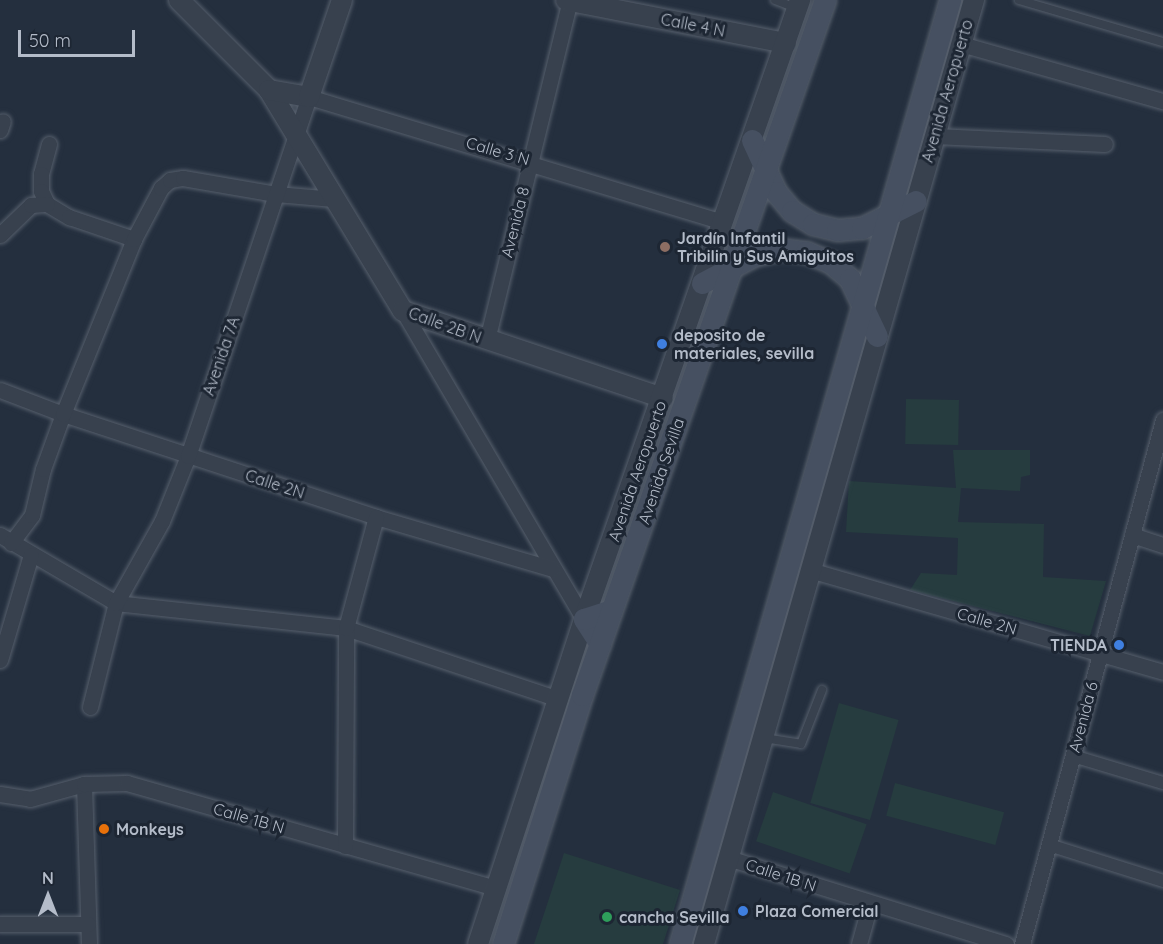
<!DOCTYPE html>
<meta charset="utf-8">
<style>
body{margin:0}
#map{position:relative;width:1163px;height:944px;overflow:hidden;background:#242f3e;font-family:Quicksand,sans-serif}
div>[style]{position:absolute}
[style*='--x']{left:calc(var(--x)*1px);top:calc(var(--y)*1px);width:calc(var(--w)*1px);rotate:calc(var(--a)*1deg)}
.green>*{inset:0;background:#263c3f;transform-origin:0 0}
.roads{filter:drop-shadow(0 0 2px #565f6c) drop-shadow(0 0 2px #565f6c)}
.service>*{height:8px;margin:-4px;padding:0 4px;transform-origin:4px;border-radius:4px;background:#38414e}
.pedestrian>*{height:12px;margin:-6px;padding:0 6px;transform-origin:6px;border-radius:6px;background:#38414e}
.minor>*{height:15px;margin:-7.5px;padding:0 7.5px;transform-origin:7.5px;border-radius:7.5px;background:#38414e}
.tertiary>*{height:20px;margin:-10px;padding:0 10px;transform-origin:10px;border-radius:10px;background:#38414e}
.secondary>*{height:21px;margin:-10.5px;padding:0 10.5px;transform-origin:10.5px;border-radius:10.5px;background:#465061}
.dots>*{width:16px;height:16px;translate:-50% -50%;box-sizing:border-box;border:3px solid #1d2633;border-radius:50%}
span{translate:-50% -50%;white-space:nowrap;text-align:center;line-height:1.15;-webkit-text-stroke:6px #1d2633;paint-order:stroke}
.street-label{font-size:16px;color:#b4bcc9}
.poi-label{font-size:16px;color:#b4bcc9;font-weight:700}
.left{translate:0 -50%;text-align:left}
.right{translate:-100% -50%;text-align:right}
.north{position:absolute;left:18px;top:866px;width:60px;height:60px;-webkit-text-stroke:4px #1d2633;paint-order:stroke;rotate:0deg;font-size:16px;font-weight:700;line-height:24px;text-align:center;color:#b4bcc9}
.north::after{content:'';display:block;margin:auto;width:21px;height:27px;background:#b4bcc9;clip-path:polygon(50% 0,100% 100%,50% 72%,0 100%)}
.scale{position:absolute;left:18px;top:30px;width:117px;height:27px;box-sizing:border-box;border:3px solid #b4bcc9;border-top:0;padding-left:8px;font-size:18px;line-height:21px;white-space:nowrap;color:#b4bcc9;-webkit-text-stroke:4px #1d2633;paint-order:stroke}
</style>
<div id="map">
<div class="green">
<div style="left:906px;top:399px;width:53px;height:45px;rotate:1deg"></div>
<div style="clip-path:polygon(953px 450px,1030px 450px,1030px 475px,1021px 477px,1020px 491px,961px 488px,958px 522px,1044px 524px,1043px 577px,1106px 581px,1090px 636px,910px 590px,921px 573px,957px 575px,958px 538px,846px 532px,849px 481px,956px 488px)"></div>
<div style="left:839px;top:703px;width:62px;height:104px;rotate:16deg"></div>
<div style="left:895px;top:783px;width:113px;height:34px;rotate:15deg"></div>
<div style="left:773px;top:792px;width:99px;height:52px;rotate:19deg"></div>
<div style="clip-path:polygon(564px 853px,680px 890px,663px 944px,534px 944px)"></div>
</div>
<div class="roads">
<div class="service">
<div style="--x:775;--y:0;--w:22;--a:21"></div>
<div style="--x:1019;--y:0;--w:150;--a:16.3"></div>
<div style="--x:764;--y:738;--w:37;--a:9"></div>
<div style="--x:801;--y:744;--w:58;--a:-68.7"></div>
</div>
<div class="pedestrian">
<div style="--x:1073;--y:756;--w:94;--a:16.7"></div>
<div style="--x:1049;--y:845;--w:120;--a:17.5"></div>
</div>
<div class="minor">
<div style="--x:961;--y:44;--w:210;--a:15.8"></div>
<div style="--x:0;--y:130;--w:9;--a:-72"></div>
<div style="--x:935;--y:136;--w:170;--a:2.7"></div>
<div style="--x:49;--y:144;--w:31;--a:105"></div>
<div style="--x:41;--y:174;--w:17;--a:90"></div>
<div style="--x:41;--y:191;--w:14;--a:65"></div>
<div style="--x:47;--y:204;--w:26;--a:31"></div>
<div style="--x:69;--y:217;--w:69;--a:18.7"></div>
<div style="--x:0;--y:235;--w:43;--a:-44.1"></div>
<div style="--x:31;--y:205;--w:16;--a:-4"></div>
<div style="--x:403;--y:311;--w:357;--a:59.6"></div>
<div style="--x:487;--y:340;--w:350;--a:-76.3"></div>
<div style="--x:0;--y:390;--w:67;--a:20.9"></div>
<div style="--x:63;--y:414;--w:330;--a:18.2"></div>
<div style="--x:376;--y:517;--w:184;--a:16.4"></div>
<div style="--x:0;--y:535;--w:134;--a:30.4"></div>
<div style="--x:116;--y:603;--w:231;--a:6.2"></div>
<div style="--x:346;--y:628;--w:224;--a:18.5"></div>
<div style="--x:1132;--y:535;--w:33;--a:18"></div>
<div style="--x:11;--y:543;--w:35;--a:-53"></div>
<div style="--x:32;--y:515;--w:47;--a:-76.6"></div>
<div style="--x:43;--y:469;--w:59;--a:-70"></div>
<div style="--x:63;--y:414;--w:189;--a:-67.9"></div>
<div style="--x:134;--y:239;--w:58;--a:-62.1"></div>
<div style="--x:161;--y:188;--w:12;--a:-42"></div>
<div style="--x:170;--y:180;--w:13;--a:-9"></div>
<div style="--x:183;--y:178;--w:94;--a:9.8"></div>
<div style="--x:276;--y:194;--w:58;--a:4.9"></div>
<div style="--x:810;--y:570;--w:367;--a:16.1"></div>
<div style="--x:0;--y:660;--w:109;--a:-73.6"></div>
<div style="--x:90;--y:707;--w:107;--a:-76"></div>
<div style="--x:116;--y:603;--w:94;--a:-60.7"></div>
<div style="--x:162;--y:521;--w:70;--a:-68.2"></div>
<div style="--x:188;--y:456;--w:379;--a:-71.4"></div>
<div style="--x:309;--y:97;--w:433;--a:16.8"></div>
<div style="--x:84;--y:784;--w:160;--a:88.2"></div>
<div style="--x:0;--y:794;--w:30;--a:9"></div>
<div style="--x:30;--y:799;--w:56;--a:-15.5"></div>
<div style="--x:84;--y:784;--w:43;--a:-1.3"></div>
<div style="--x:127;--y:783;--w:383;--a:15.9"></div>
<div style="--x:345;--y:846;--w:218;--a:-89.7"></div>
<div style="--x:346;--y:628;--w:115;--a:-74.9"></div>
<div style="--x:728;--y:858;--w:291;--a:17.2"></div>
<div style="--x:0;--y:924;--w:88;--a:0"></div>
<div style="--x:859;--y:944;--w:41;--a:-74.6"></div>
<div style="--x:1022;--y:944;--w:543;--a:-74.94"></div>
</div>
<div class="tertiary">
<div style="--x:179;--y:0;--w:127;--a:45"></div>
<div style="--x:269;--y:90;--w:258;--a:58.8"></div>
<div style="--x:403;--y:311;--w:274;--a:18.5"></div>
<div style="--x:566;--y:0;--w:224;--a:11.1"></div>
<div style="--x:269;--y:90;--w:41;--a:9.9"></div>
<div style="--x:309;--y:97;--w:102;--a:-71.2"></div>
<div style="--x:478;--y:944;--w:342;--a:-71.9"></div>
<div style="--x:584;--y:619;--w:656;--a:-70.76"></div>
<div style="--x:704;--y:944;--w:982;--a:-74.04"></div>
</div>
<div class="secondary">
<div style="--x:752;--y:140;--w:57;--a:65.2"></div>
<div style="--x:776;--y:192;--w:25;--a:50"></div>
<div style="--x:792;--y:211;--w:25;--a:32"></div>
<div style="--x:813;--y:224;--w:25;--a:14"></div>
<div style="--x:837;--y:230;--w:25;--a:-5"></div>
<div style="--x:862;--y:228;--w:60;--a:-26.6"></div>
<div style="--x:702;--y:283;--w:60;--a:-27.8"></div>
<div style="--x:755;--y:255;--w:26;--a:-13"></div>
<div style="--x:780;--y:249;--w:26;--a:7"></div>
<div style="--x:806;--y:252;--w:26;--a:23"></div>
<div style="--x:830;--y:262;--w:26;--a:40"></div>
<div style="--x:850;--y:279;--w:63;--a:64.7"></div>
<div style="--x:600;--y:644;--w:30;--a:-123"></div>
<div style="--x:584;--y:619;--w:29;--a:-18"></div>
<div style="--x:503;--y:944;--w:261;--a:-72.4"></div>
<div style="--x:582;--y:695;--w:736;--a:-70.73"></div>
<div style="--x:680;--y:944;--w:982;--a:-74.04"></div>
</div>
</div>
<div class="dots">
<div style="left:665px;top:247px;background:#8d6e63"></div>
<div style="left:662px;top:344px;background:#3f7fe0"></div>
<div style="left:1119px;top:645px;background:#3f7fe0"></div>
<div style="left:104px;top:829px;background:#e8710a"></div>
<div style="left:743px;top:911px;background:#3f7fe0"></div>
<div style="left:607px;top:917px;background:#2e9e5b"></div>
</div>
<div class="street-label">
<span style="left:693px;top:25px;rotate:11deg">Calle 4 N</span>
<span style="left:947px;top:91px;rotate:-74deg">Avenida Aeropuerto</span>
<span style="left:498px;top:151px;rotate:16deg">Calle 3 N</span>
<span style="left:515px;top:222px;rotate:-76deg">Avenida 8</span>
<span style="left:445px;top:325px;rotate:20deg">Calle 2B N</span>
<span style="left:221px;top:356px;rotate:-71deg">Avenida 7A</span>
<span style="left:637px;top:471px;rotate:-71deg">Avenida Aeropuerto</span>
<span style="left:661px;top:471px;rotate:-71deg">Avenida Sevilla</span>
<span style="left:275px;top:484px;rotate:18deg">Calle 2N</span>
<span style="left:987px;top:621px;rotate:16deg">Calle 2N</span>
<span style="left:1083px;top:717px;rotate:-75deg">Avenida 6</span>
<span style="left:249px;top:818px;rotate:16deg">Calle 1B N</span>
<span style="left:781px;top:875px;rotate:18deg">Calle 1B N</span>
</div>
<div class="poi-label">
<span class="left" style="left:677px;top:247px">Jardín Infantil<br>Tribilin y Sus Amiguitos</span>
<span class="left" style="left:674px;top:344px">deposito de<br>materiales, sevilla</span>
<span class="right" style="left:1107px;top:645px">TIENDA</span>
<span class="left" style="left:116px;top:829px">Monkeys</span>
<span class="left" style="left:755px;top:911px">Plaza Comercial</span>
<span class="left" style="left:619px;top:917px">cancha Sevilla</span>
</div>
<div class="north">N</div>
<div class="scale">50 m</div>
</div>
